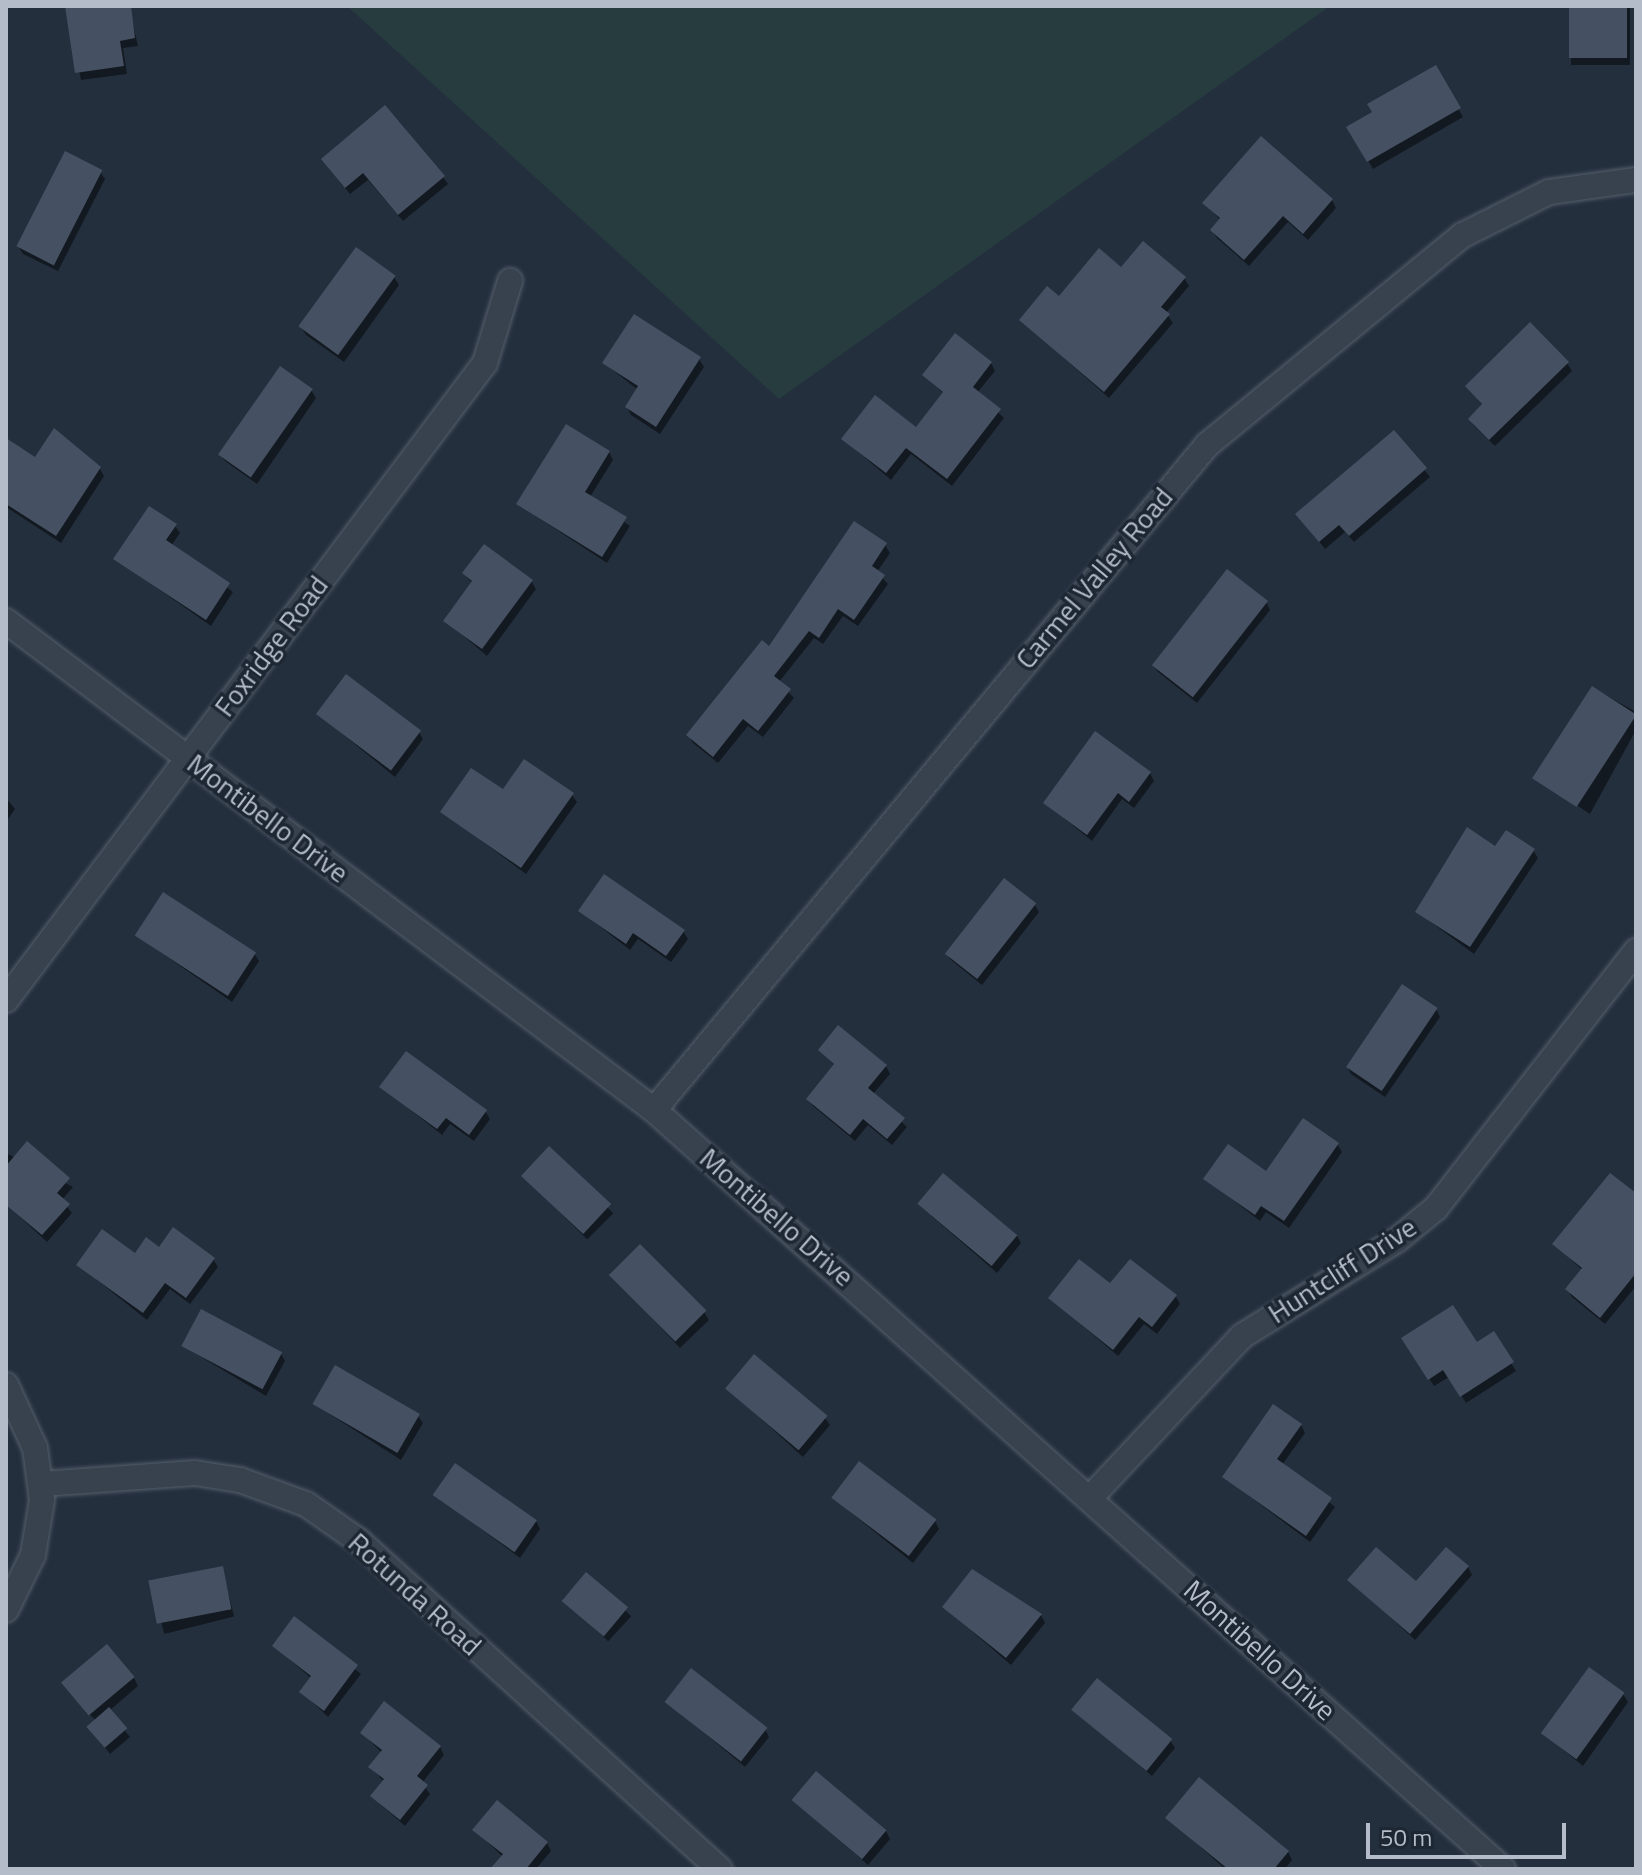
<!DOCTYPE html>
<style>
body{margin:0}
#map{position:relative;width:1642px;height:1875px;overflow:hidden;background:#242f3e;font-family:"Titillium Web",sans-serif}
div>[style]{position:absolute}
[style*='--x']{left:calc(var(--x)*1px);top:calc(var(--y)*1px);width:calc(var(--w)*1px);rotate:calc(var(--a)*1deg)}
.green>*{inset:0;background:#263c3f}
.shadow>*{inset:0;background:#0007;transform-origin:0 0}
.building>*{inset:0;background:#455162;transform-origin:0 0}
.roads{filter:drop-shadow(0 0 2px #565f6c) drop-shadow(0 0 2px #565f6c)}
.minor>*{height:24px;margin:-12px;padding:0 12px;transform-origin:12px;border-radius:12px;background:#38414e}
span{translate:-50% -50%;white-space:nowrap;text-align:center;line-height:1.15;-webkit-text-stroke:7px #1d2633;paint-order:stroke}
.street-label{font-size:28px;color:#b4bcc9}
.frame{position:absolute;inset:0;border:8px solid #b4bcc9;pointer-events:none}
.scale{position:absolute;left:1366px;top:1823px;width:200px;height:36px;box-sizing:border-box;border:4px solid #b4bcc9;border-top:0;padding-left:10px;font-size:24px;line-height:28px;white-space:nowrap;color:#b4bcc9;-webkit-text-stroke:6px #1d2633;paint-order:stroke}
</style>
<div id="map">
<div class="green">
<div style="clip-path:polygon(347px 6px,1330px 6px,779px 399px)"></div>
</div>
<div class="shadow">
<div style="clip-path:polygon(67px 6px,129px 6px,138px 46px,123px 48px,127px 74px,81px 80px)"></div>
<div style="left:1571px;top:6px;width:59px;height:59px"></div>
<div style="clip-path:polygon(1435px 68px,1463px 117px,1373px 169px,1349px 128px)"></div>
<div style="clip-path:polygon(328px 167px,443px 177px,448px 184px,403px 221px,368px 180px,350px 194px)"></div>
<div style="clip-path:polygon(100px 172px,105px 179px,58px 271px,23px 254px,18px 246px)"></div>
<div style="clip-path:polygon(1332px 200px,1336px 208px,1308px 240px,1288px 222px,1249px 266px,1217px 238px,1212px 230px,1221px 221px,1205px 203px)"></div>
<div style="clip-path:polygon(394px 277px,399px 285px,344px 362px,306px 335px,301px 327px)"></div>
<div style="clip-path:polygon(1184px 278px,1189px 286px,1166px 313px,1173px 323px,1109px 398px,1021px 320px,1060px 298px)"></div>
<div style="clip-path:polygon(699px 359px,704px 367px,660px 434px,631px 415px,627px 407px,638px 390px,604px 363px)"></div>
<div style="clip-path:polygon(991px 363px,995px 371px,977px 393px,1004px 418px,952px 486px,911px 454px,891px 480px,843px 439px,917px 429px,944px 394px,925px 376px)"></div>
<div style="clip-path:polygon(1567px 363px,1572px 371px,1495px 446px,1474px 426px,1470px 419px,1483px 406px,1467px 386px)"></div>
<div style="clip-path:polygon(311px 390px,316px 398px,257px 484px,225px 461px,220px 454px)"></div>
<div style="clip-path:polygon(1394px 432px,1430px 477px,1354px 542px,1345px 532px,1325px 549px,1298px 515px)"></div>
<div style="clip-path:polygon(6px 444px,36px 460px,100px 469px,104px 476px,61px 543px,6px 507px)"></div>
<div style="clip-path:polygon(609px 452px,613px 460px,590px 497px,630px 526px,607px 563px,519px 505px)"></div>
<div style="clip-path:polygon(175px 526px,180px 533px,171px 546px,233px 592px,211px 626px,116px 559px)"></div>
<div style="clip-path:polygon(885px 545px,890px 553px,877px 572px,888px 584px,858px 626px,843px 616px,823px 644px,814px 638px,779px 682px,794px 698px,763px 737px,748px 726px,718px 763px,693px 743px,688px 735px,770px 649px)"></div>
<div style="clip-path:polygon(464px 574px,531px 581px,536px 589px,487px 656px,446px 621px,473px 584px)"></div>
<div style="clip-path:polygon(1266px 602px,1270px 610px,1197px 703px,1158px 672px,1153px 665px)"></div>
<div style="clip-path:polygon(1593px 688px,1636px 712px,1636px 730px,1590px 814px,1541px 782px)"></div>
<div style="clip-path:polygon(318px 714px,419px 732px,423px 739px,395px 777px)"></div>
<div style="clip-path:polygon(1150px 773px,1154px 781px,1134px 808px,1122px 799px,1092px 841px,1045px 803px)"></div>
<div style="clip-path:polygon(572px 795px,577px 802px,526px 874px,443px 812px)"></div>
<div style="clip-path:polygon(6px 798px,15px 809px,6px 822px)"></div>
<div style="clip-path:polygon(1496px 848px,1533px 850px,1538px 858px,1474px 954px,1417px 912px)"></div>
<div style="clip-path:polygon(1035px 905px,1039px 912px,982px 985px,951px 960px,946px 953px)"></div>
<div style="clip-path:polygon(580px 911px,683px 931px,688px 939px,671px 962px,638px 939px,630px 950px)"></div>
<div style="clip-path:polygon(137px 936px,254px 953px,259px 961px,232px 1002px)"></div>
<div style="clip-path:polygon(1436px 1009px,1440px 1017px,1385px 1097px,1351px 1074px,1347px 1066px)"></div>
<div style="clip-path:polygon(820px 1050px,886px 1066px,890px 1074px,873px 1094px,907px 1127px,892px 1145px,868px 1125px,855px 1141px,813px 1106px,808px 1099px,835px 1066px)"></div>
<div style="clip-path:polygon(382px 1087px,485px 1111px,490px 1119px,474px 1141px,450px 1124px,442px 1135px)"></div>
<div style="clip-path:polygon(1337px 1144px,1342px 1152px,1289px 1228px,1266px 1212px,1260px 1221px,1206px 1179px,1267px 1173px)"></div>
<div style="left:549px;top:1149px;width:91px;height:37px;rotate:45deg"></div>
<div style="clip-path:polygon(6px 1153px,73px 1187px,62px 1200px,72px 1213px,47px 1242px,6px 1204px)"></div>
<div style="clip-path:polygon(1636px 1196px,1636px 1286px,1605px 1324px,1572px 1297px,1567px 1289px,1583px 1271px,1555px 1244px)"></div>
<div style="clip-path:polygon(919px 1205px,1017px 1236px,1021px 1243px,997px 1273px)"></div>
<div style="clip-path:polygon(159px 1250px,213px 1259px,218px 1267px,190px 1304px,170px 1289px,147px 1320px,78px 1265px)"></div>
<div style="clip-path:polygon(611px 1274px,704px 1312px,709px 1320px,680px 1348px)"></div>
<div style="clip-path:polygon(1111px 1286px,1176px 1297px,1180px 1304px,1157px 1334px,1144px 1324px,1118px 1356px,1050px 1298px)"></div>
<div style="clip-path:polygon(1493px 1334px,1516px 1371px,1466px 1403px,1449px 1377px,1434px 1386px,1404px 1339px,1476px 1345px)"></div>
<div style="clip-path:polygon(183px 1346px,281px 1354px,285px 1361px,266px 1396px)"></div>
<div style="clip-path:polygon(727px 1388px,825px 1418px,830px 1425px,803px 1457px)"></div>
<div style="clip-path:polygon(314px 1404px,418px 1416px,423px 1423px,401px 1460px)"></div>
<div style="clip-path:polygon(1301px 1425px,1305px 1433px,1282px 1465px,1335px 1507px,1310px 1542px,1224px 1477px)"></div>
<div style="clip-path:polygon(435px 1495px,536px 1521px,540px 1529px,520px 1558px)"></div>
<div style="clip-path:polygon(833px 1498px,935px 1521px,939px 1529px,913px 1563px)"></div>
<div style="clip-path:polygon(1468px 1567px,1472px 1575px,1415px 1640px,1350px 1580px,1416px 1584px)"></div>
<div style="left:222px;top:1568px;width:50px;height:72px;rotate:76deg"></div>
<div style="left:586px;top:1574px;width:62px;height:34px;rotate:43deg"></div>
<div style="clip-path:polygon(944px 1607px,1041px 1615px,1045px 1623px,1011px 1665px)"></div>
<div style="clip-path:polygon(294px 1619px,361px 1674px,328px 1717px,302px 1692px,312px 1679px,274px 1646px)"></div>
<div style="clip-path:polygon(134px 1678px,138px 1686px,109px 1711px,130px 1737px,110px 1754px,89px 1727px,96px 1721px,69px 1691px)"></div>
<div style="clip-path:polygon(1623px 1694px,1628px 1702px,1583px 1766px,1544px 1734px)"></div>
<div style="clip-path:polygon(667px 1702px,765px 1729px,769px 1737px,745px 1767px)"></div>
<div style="clip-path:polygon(1074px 1710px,1170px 1740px,1175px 1748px,1152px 1776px)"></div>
<div style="clip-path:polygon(362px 1733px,440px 1747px,444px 1755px,422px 1783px,430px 1794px,405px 1826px,372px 1797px,384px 1782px,371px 1767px,382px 1753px)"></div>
<div style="clip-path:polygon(794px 1801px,886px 1831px,890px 1839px,868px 1865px)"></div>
<div style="clip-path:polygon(1168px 1818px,1288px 1852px,1292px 1860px,1285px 1869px,1225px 1869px)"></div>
<div style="clip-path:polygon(475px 1830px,547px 1843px,551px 1851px,536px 1869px,493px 1869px,503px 1857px)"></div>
</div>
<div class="building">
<div style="clip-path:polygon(65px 6px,131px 6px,135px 38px,120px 41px,124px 66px,75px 73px)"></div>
<div style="left:1569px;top:6px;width:58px;height:52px"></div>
<div style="clip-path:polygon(1436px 65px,1461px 108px,1367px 162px,1346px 127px,1372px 112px,1367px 104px)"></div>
<div style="clip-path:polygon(385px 105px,445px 176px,398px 215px,363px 173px,345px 188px,321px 159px)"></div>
<div style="clip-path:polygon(1261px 136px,1333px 199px,1303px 234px,1283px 216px,1244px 260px,1210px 230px,1220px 218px,1202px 203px)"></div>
<div style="left:65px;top:151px;width:42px;height:107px;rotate:27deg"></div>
<div style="clip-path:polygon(1143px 241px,1186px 277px,1161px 307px,1170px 314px,1104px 392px,1019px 320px,1047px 286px,1059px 296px,1099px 248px,1121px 267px)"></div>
<div style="left:356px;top:247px;width:49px;height:98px;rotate:36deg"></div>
<div style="clip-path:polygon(634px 314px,701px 357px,656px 427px,625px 407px,638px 386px,602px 363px)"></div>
<div style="clip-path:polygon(1530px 322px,1569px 362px,1489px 440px,1468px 419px,1482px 404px,1465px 386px)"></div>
<div style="clip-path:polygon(955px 333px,992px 362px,973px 387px,1001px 409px,947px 479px,906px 448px,886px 473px,841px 439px,875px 395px,916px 427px,943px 392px,922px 375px)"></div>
<div style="left:280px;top:366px;width:40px;height:108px;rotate:35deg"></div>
<div style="clip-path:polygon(566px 424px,610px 451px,585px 492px,627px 517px,602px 557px,516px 504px)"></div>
<div style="clip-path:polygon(54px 428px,101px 467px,56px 536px,6px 504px,6px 438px,35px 457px)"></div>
<div style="clip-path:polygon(1394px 430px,1427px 468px,1349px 536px,1339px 525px,1319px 542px,1295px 514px)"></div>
<div style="clip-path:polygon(149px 506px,177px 524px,166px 540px,230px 583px,206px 620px,113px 559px)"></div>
<div style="clip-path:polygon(854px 521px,887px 543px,872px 566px,885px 575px,854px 620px,838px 609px,819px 638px,809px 631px,774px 676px,791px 689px,758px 731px,743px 719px,713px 757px,686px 735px,762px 640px,769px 646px)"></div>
<div style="clip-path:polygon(484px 544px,533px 580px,482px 649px,443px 621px,472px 581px,462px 573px)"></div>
<div style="left:1227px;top:569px;width:52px;height:122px;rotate:38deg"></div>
<div style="left:346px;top:674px;width:94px;height:50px;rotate:37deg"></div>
<div style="left:1592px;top:686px;width:53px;height:110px;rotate:33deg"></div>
<div style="clip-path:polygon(1095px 731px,1151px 772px,1129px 802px,1118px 793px,1087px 835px,1043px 803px)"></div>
<div style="clip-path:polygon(524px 759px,574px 793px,521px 868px,440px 812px,471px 768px,503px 789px)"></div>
<div style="clip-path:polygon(1467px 827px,1495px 846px,1506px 830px,1535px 849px,1470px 947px,1415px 912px)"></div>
<div style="clip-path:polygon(604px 874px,685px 930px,666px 956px,633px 933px,626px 944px,578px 911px)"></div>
<div style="left:1004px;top:878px;width:41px;height:96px;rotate:38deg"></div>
<div style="left:163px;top:892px;width:111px;height:52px;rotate:33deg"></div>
<div style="left:1402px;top:984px;width:43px;height:100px;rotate:34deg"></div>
<div style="clip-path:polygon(838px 1025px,887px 1065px,868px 1088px,905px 1118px,887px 1139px,863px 1119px,850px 1135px,806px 1099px,834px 1064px,818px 1050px)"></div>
<div style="clip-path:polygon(406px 1051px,487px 1110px,469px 1135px,446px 1118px,437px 1129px,379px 1087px)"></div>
<div style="clip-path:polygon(1303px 1118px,1339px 1143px,1284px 1221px,1261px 1206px,1255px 1215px,1203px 1179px,1228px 1144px,1266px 1171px)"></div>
<div style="clip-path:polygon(27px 1141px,70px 1178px,57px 1193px,70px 1204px,42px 1235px,6px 1205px,6px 1166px)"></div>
<div style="left:549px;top:1146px;width:85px;height:41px;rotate:43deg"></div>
<div style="left:943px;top:1173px;width:97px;height:40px;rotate:40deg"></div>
<div style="clip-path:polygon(1610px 1173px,1636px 1193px,1636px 1273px,1600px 1318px,1565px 1289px,1582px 1268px,1552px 1244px)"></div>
<div style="clip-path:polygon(173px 1227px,215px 1258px,186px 1298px,165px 1283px,143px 1313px,76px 1265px,102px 1229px,135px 1253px,146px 1237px,159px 1247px)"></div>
<div style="left:640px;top:1244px;width:94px;height:44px;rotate:45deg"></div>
<div style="clip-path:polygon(1079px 1259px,1110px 1283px,1130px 1259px,1177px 1295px,1152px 1327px,1139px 1317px,1113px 1350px,1048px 1298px)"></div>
<div style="clip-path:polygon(1453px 1305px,1477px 1342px,1494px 1331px,1514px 1362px,1460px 1397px,1443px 1370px,1428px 1380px,1401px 1338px)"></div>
<div style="left:201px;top:1309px;width:92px;height:42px;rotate:28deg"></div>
<div style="left:754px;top:1354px;width:96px;height:45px;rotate:40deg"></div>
<div style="left:335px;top:1365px;width:98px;height:45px;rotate:30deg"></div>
<div style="clip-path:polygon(1273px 1404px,1302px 1424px,1277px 1459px,1332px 1498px,1306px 1536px,1222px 1477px)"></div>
<div style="left:859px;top:1461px;width:97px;height:46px;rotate:37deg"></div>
<div style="left:455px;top:1463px;width:100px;height:39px;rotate:35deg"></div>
<div style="clip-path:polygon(1376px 1547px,1416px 1581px,1446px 1547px,1469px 1566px,1410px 1634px,1347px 1580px)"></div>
<div style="left:223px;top:1566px;width:44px;height:76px;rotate:79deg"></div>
<div style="clip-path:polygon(972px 1569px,1042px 1614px,1006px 1658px,942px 1607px)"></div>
<div style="left:586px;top:1572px;width:55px;height:38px;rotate:40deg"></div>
<div style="clip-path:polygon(294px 1616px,358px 1665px,324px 1711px,299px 1692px,311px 1676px,272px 1646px)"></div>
<div style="left:107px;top:1644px;width:43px;height:60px;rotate:50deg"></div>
<div style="left:1589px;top:1667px;width:44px;height:82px;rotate:36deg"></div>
<div style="left:691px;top:1668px;width:97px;height:43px;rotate:38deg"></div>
<div style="left:1097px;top:1678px;width:97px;height:41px;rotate:39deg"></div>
<div style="clip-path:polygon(384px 1701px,441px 1746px,417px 1776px,428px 1785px,400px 1820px,370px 1796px,384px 1779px,368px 1767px,382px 1750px,360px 1733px)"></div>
<div style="left:109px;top:1707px;width:28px;height:30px;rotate:49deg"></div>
<div style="left:816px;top:1771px;width:92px;height:38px;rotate:40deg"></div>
<div style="clip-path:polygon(1199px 1777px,1289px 1851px,1274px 1869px,1228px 1869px,1165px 1818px)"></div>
<div style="clip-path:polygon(497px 1800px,548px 1842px,526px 1869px,490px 1869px,503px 1854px,472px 1830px)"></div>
</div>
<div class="roads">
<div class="minor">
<div style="--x:6;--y:621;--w:812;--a:37.04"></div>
<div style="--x:654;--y:1110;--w:1139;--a:41.8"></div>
<div style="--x:6;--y:1000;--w:797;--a:-53.06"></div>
<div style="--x:485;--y:363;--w:86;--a:-73"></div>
<div style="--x:654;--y:1110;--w:865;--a:-50.25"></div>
<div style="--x:1207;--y:445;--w:331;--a:-39.4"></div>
<div style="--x:1463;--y:235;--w:96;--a:-26.6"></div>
<div style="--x:1549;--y:192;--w:88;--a:-7.9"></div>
<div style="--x:6;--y:1385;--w:69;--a:65.3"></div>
<div style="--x:35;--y:1448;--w:52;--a:82.3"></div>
<div style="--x:42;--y:1500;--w:56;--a:99.3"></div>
<div style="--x:33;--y:1555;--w:61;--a:116.1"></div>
<div style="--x:42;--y:1484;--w:153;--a:-4.1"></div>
<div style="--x:195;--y:1473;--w:46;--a:8.8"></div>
<div style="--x:240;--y:1480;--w:70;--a:20"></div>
<div style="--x:306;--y:1504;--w:65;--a:34.9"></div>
<div style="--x:359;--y:1541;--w:488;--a:42.3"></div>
<div style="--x:1090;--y:1498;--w:222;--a:-46.8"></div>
<div style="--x:1242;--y:1336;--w:182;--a:-31.8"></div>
<div style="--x:1397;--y:1240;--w:50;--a:-39.4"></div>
<div style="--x:1436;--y:1208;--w:326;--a:-52.1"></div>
</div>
</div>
<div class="street-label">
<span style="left:1094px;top:578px;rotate:-50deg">Carmel Valley Road</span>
<span style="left:271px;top:646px;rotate:-53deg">Foxridge Road</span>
<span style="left:268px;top:818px;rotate:37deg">Montibello Drive</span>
<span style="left:777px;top:1217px;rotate:41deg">Montibello Drive</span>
<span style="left:1342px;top:1270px;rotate:-33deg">Huntcliff Drive</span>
<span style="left:415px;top:1594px;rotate:42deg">Rotunda Road</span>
<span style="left:1260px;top:1650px;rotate:42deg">Montibello Drive</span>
</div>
<div class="frame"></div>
<div class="scale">50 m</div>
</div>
